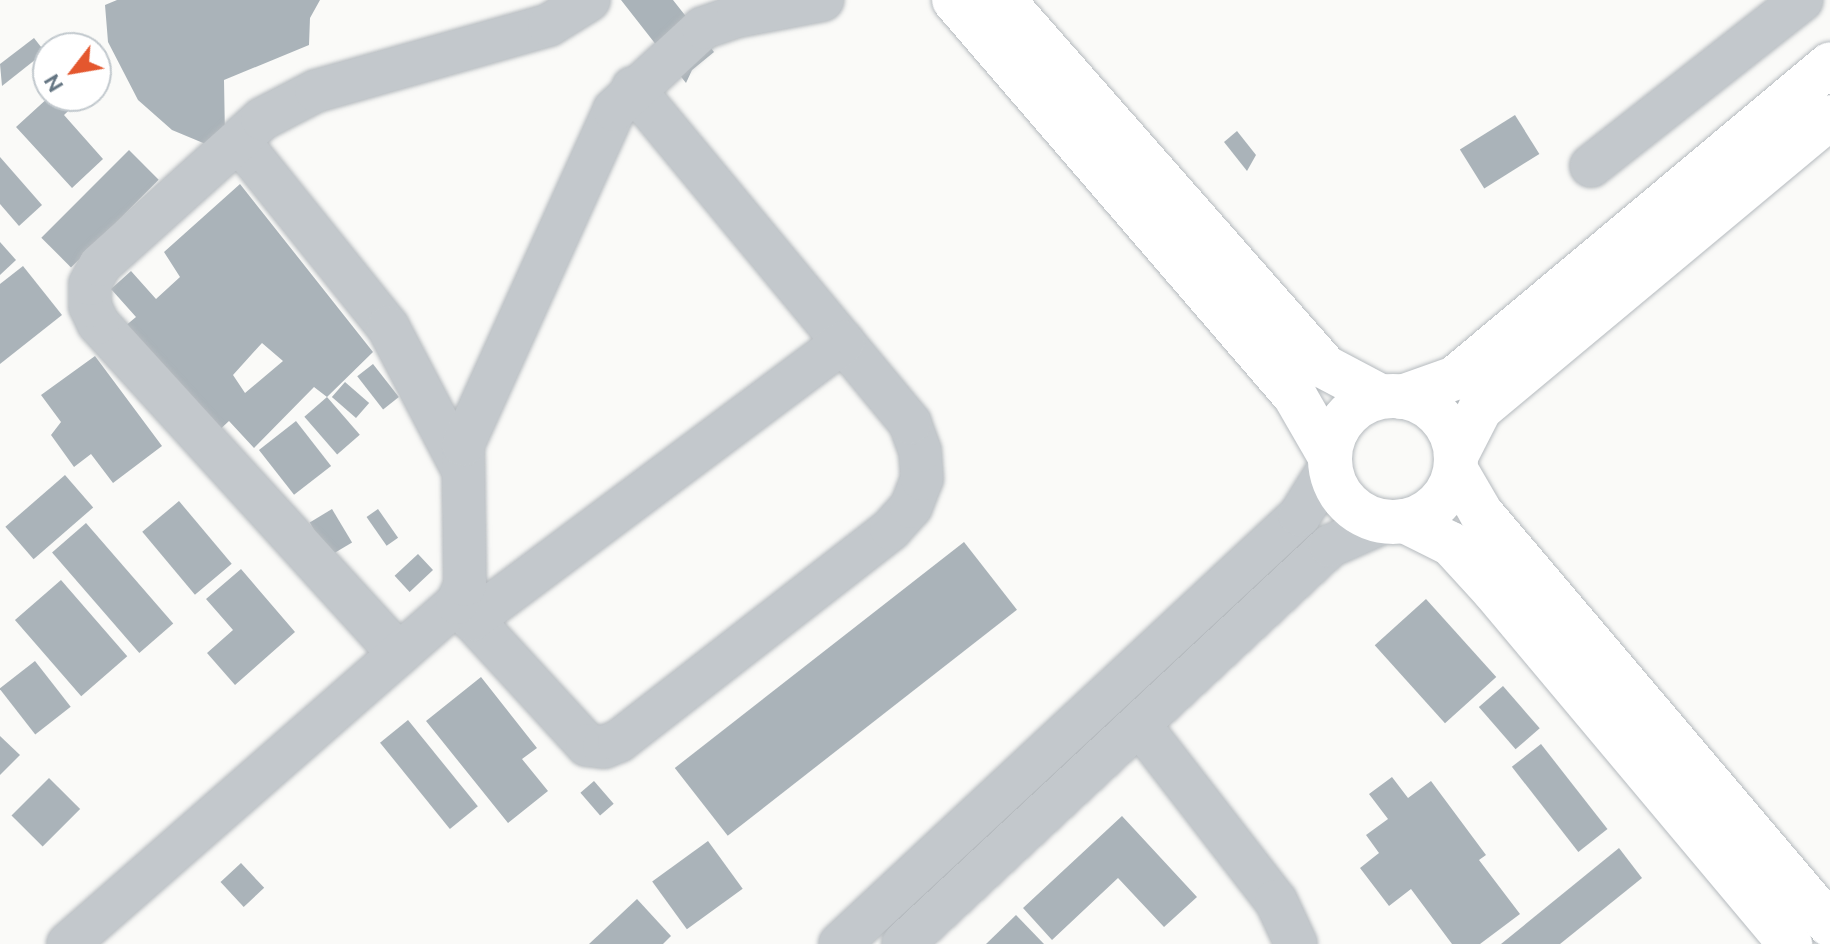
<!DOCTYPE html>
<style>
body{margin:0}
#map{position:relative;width:1830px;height:944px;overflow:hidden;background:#fafaf8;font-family:Ubuntu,sans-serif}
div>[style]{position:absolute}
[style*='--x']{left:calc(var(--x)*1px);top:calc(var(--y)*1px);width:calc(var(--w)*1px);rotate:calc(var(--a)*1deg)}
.building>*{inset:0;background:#aab3b9;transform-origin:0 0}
.roads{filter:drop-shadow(0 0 2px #b5babe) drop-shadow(0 0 2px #b5babe)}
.minor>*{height:42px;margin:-21px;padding:0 21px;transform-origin:21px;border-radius:21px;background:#c3c8cc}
.major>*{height:44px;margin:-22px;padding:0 22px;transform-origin:22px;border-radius:22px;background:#fff}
.major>.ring{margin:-22px;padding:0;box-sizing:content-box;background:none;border:44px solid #fff;border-radius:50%}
span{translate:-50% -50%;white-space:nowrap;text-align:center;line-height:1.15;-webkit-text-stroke:8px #fff;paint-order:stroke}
.north{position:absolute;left:32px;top:32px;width:80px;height:80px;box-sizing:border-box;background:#fff;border:2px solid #c1c8cd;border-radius:50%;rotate:239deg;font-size:22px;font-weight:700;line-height:32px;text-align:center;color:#657683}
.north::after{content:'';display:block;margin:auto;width:28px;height:36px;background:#e4572e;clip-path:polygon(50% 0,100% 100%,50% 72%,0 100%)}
</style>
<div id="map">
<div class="building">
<div style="clip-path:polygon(117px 0,320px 0,310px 18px,309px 45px,224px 80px,225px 137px,208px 145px,172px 130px,138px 100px,108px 42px,105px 5px)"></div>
<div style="clip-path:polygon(621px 0,673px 0,714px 52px,692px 70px,686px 83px)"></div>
<div style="clip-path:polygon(34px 38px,45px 52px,2px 86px,0 64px)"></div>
<div style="clip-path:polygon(50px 96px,84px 96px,64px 115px,103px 159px,72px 188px,16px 127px)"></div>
<div style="left:1515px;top:115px;width:46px;height:65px;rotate:58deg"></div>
<div style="clip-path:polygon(1237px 131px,1256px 155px,1247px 171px,1224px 142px)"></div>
<div style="left:129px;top:150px;width:42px;height:124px;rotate:45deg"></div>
<div style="clip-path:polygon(0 157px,42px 205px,19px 226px,0 204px)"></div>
<div style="clip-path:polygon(evenodd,240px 184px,373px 352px,327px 397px,314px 387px,254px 448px,229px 421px,214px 435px,124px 327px,136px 317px,111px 289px,131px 271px,156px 299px,180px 277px,164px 252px,240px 184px,262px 343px,283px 361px,245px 393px,233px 375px,262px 343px)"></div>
<div style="clip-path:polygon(0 242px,16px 260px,0 275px)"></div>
<div style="clip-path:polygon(23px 266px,62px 315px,0 364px,0 284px)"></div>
<div style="clip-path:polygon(95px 356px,162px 446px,113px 483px,91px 454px,74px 467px,51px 435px,61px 422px,41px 395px)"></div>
<div style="left:373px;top:364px;width:42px;height:20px;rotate:52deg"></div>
<div style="left:345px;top:382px;width:32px;height:20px;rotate:41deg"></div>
<div style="left:327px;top:397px;width:50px;height:30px;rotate:49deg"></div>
<div style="left:296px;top:421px;width:57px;height:47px;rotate:52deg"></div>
<div style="left:65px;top:475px;width:43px;height:79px;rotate:49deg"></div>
<div style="left:179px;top:501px;width:82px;height:48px;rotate:50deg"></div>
<div style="left:332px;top:509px;width:39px;height:26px;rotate:59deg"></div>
<div style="left:378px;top:509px;width:35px;height:14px;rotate:55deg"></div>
<div style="left:86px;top:523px;width:133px;height:45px;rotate:49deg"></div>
<div style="left:964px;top:542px;width:86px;height:367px;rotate:52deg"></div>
<div style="left:418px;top:554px;width:22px;height:32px;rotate:47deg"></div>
<div style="clip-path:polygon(241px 569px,295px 632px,235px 685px,207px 653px,233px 630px,206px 599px)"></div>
<div style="left:61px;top:580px;width:101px;height:61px;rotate:49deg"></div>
<div style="left:1426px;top:599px;width:105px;height:69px;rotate:48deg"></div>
<div style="left:35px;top:661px;width:58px;height:45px;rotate:52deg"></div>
<div style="clip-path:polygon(481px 677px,537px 748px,522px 759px,548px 791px,508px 823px,426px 721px)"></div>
<div style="left:1503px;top:686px;width:56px;height:32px;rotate:49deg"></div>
<div style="left:408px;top:720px;width:111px;height:36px;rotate:51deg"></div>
<div style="clip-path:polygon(0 736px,20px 755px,0 775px)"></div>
<div style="left:1541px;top:744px;width:108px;height:37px;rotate:52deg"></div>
<div style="clip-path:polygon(1392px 777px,1408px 798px,1431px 781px,1486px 855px,1479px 860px,1520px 914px,1480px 944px,1452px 944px,1411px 889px,1389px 906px,1360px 868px,1379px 853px,1366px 835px,1388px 819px,1369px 794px)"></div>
<div style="left:49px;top:778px;width:44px;height:53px;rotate:45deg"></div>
<div style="left:594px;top:781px;width:30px;height:18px;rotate:49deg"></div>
<div style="clip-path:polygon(1122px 816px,1197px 897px,1164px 927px,1118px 878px,1052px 940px,1023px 908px)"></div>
<div style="left:708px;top:841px;width:59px;height:69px;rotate:54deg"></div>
<div style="clip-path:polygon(1619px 848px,1642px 878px,1560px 944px,1501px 944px)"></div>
<div style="left:241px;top:863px;width:34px;height:28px;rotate:47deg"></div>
<div style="clip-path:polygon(637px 899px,671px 936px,663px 944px,589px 944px)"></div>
<div style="clip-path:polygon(1016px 915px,1044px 944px,986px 944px)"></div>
</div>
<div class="roads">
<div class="minor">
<div style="--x:239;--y:141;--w:238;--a:51.3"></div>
<div style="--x:388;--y:327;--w:156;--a:62.4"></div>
<div style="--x:1591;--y:166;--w:268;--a:-38.2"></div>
<div style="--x:457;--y:603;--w:193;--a:47.5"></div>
<div style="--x:587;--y:745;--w:17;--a:7"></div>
<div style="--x:604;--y:747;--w:16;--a:-22"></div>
<div style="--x:619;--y:741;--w:345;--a:-37.9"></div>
<div style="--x:891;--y:529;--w:30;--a:-48"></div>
<div style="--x:911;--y:507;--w:30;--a:-69"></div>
<div style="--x:922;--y:479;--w:28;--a:-94"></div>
<div style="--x:920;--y:451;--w:30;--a:-110"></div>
<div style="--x:910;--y:423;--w:435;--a:-129.6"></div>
<div style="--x:472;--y:620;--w:464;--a:-36.8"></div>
<div style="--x:399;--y:654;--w:447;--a:-132.3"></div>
<div style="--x:98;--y:323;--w:19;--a:-115"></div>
<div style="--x:90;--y:306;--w:22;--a:-90"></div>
<div style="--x:90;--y:284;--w:21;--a:-62"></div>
<div style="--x:100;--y:265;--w:218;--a:-42"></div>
<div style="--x:262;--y:119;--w:61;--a:-27.4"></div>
<div style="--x:316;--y:91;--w:242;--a:-15.8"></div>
<div style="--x:549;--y:25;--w:47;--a:-32"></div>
<div style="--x:1139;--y:724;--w:224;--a:52.3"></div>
<div style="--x:1276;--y:901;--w:47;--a:65.1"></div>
<div style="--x:68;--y:944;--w:517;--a:-41.24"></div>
<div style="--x:457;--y:603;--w:20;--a:-66"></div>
<div style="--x:465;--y:585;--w:140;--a:-90.8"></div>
<div style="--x:463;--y:445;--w:367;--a:-65.7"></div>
<div style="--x:614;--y:110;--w:121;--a:-42.7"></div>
<div style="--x:703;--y:28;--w:37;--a:-19"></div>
<div style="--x:738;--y:16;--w:86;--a:-10.7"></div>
<div style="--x:840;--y:944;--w:629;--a:-43"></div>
<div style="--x:1300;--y:515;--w:55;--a:-58.3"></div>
<div style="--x:903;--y:944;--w:584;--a:-42.99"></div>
<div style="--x:1330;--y:546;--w:59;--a:-24"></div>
</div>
<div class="major">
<div style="--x:954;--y:0;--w:523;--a:49.27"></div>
<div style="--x:1295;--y:396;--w:68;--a:60"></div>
<div style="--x:1003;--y:0;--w:488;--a:48.7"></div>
<div style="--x:1325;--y:367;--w:62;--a:27.8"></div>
<div class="ring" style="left:1330px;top:396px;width:82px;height:82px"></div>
<div style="--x:1402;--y:397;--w:56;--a:-19.7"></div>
<div style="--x:1455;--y:378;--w:489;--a:-39.9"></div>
<div style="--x:1456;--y:456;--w:53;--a:-62.9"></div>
<div style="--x:1480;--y:409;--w:456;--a:-39.8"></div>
<div style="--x:1456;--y:470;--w:50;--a:59.8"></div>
<div style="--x:1481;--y:513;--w:540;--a:49.73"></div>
<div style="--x:1405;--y:521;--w:51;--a:26.6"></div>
<div style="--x:1451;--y:544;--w:64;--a:47.5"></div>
<div style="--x:1494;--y:591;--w:461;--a:50"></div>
</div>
</div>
<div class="north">N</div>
</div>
